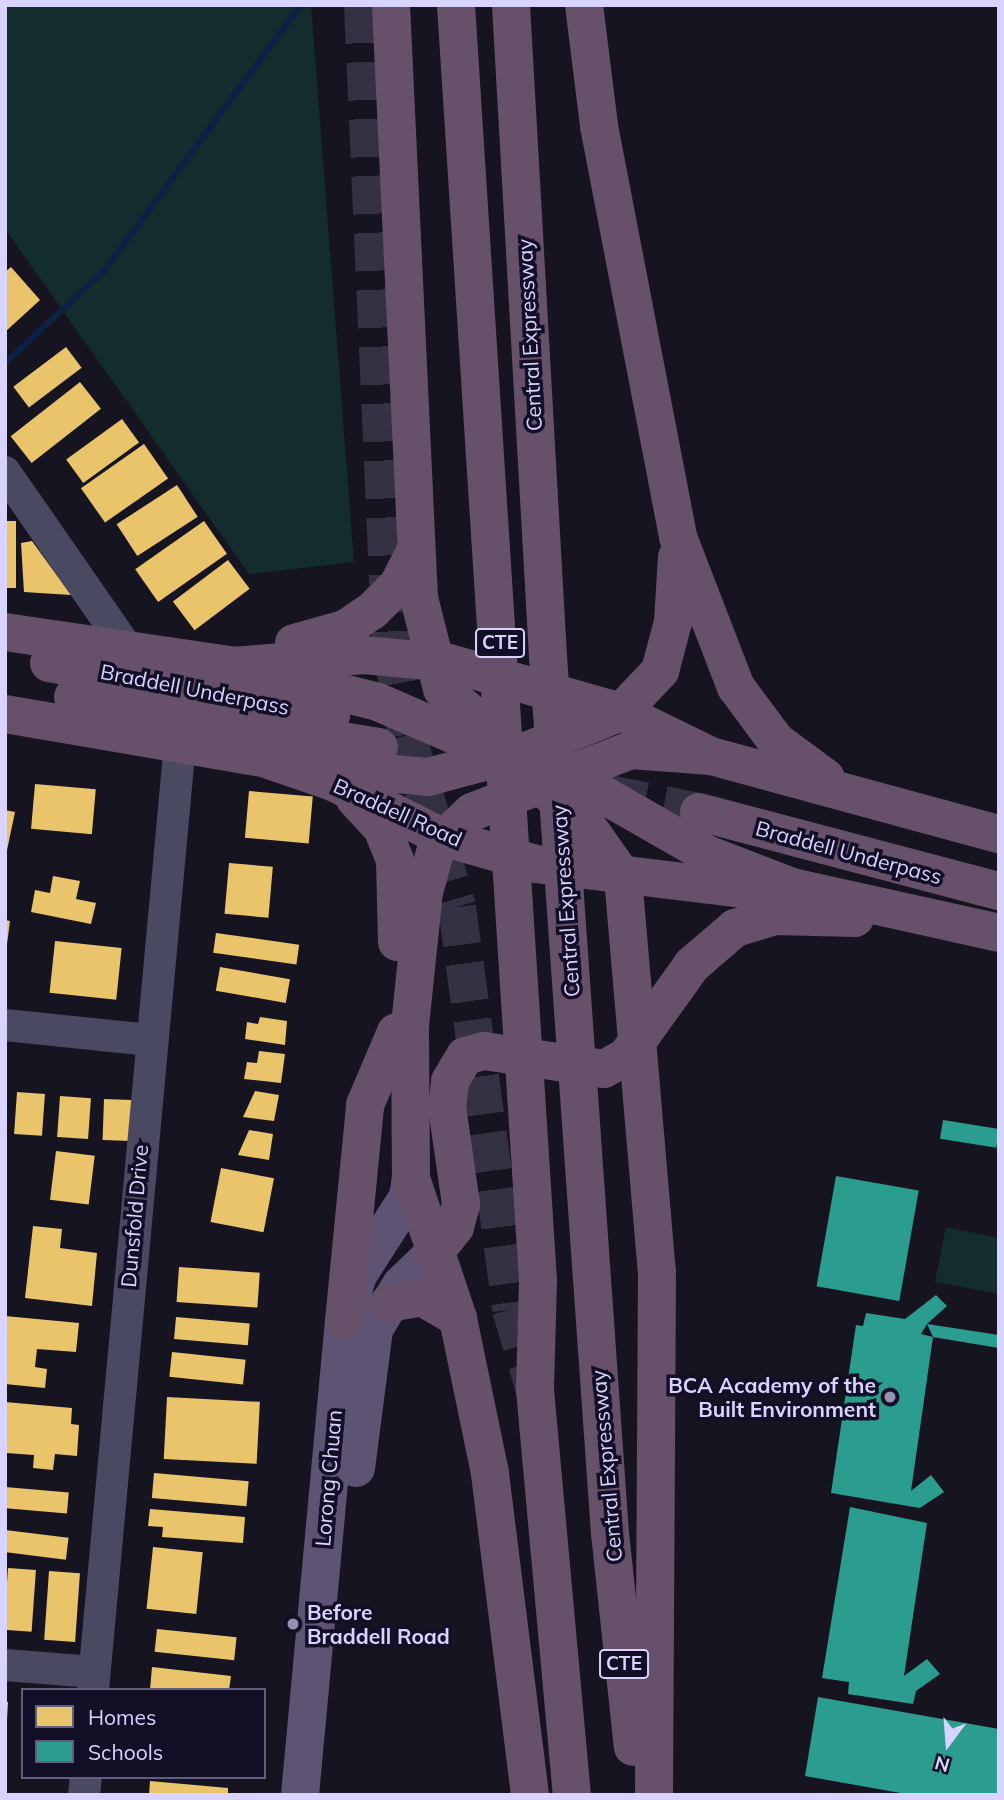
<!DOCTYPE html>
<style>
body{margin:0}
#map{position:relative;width:1004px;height:1800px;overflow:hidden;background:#161421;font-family:Mulish,sans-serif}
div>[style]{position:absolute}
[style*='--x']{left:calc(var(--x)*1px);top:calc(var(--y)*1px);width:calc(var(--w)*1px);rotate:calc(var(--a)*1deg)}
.green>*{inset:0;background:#132c2d}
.homes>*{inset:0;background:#e9c46a;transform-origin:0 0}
.schools>*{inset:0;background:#2a9d8f;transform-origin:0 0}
.stream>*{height:6px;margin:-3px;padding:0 3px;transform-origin:3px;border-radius:3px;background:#0d2144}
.highway-tunnel>*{height:38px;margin-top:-19px;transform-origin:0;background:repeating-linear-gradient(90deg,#333142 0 38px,transparent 0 57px)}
.minor>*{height:32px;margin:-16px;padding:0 16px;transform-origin:16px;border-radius:16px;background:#4a4962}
.major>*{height:38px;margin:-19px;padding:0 19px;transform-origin:19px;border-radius:19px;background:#5e5373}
.highway>*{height:38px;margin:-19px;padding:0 19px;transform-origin:19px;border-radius:19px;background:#67516a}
.highway-bridge>*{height:38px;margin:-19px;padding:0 19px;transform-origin:19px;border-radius:19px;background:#67516a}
.dots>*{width:19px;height:19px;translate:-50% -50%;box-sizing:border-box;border:4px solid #130f26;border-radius:50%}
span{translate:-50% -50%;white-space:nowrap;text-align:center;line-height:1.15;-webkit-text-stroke:7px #130f26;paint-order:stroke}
.shield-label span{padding:2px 5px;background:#130f26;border:2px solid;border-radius:5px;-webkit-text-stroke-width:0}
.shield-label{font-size:19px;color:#d9d4ff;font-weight:700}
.street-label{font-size:21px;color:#d9d4ff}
.poi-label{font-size:21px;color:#d9d4ff;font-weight:700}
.right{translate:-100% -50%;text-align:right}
.left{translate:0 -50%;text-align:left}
.frame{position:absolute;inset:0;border:7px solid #d9d4ff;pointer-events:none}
.legend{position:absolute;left:21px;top:1688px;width:245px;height:91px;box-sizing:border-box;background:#130f26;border:2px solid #625e7d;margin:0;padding:9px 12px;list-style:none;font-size:21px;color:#d9d4ff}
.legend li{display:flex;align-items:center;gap:14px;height:35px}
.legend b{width:35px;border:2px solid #625e7d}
.north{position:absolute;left:913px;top:1709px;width:70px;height:70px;-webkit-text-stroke:5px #130f26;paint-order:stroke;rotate:196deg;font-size:19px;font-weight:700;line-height:28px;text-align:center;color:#d9d4ff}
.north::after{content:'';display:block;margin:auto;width:24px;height:32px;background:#d9d4ff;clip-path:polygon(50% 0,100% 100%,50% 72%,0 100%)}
</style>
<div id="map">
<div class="green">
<div style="clip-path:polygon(5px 5px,311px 5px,354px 562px,249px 574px,5px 229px)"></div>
<div style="clip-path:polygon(946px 1227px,999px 1238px,999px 1294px,935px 1282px)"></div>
</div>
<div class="homes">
<div style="clip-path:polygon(11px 267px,40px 300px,5px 332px,5px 272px)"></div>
<div style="left:66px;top:347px;width:26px;height:66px;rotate:53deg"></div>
<div style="left:80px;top:382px;width:34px;height:88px;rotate:52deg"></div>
<div style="left:122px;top:419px;width:29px;height:69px;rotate:54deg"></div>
<div style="left:144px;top:444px;width:42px;height:77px;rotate:55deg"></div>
<div style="left:177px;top:485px;width:38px;height:72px;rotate:57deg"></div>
<div style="left:5px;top:521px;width:11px;height:67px"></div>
<div style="left:204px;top:521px;width:40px;height:84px;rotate:55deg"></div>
<div style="clip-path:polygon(32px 541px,71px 595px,24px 592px,21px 543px)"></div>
<div style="left:228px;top:560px;width:36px;height:69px;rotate:53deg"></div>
<div style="left:35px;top:784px;width:61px;height:45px;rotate:5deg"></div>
<div style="left:249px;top:791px;width:64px;height:47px;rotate:5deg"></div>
<div style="clip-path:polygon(5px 810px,15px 812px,6px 855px,5px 855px)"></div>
<div style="left:229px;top:863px;width:44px;height:51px;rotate:5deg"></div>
<div style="clip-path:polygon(53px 876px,80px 881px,76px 899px,96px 903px,91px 924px,31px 912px,35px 890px,50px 893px)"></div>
<div style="clip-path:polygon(5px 920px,10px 921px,7px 944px,5px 944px)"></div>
<div style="left:216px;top:933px;width:84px;height:20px;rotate:8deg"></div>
<div style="left:55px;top:941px;width:67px;height:52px;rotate:6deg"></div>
<div style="left:220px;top:967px;width:71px;height:24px;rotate:10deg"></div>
<div style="clip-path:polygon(260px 1017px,287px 1021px,285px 1045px,245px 1039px,247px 1022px,258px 1024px)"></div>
<div style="clip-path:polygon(259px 1051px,285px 1054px,281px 1083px,244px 1079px,247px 1062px,257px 1063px)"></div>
<div style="clip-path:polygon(255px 1091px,279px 1095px,274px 1121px,243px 1117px)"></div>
<div style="left:17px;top:1092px;width:28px;height:42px;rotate:4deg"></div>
<div style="left:60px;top:1096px;width:31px;height:41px;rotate:4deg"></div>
<div style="left:104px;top:1099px;width:28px;height:41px;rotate:2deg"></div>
<div style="clip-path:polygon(249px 1130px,273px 1134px,269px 1160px,238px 1155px)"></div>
<div style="left:56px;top:1151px;width:39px;height:49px;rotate:7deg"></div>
<div style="left:221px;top:1168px;width:54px;height:55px;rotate:11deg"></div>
<div style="clip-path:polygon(33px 1226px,62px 1229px,60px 1248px,97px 1253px,92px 1306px,25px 1298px)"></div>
<div style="left:179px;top:1267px;width:81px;height:35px;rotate:4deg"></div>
<div style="clip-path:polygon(5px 1316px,79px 1323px,76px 1352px,37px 1349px,35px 1367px,47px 1369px,45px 1388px,5px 1384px)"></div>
<div style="left:176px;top:1317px;width:74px;height:22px;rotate:5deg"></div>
<div style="left:172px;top:1352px;width:74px;height:25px;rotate:6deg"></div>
<div style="left:167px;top:1397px;width:93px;height:62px;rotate:3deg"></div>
<div style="clip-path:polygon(5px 1402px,72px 1408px,71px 1424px,79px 1425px,77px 1456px,55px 1454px,53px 1470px,33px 1468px,34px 1455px,6px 1453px)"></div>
<div style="left:154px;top:1473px;width:95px;height:25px;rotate:5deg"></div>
<div style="left:5px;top:1487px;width:64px;height:21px;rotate:5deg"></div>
<div style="clip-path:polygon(150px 1509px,245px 1517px,243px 1543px,162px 1537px,163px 1527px,148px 1526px)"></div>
<div style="left:5px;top:1530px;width:64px;height:22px;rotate:7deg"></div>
<div style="left:153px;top:1547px;width:50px;height:62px;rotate:6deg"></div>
<div style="left:8px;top:1568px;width:28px;height:62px;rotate:4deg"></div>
<div style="left:49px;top:1571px;width:31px;height:69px;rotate:4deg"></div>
<div style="left:157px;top:1629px;width:80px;height:23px;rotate:6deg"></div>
<div style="clip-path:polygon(152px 1667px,231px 1676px,229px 1690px,150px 1690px)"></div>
<div style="clip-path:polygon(5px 1701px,8px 1702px,7px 1720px,5px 1720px)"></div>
<div style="clip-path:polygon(150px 1781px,228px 1788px,228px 1795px,149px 1795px)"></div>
</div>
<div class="schools">
<div style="left:943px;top:1120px;width:57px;height:19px;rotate:9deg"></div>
<div style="left:836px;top:1176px;width:84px;height:112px;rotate:10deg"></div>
<div style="clip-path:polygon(936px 1295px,947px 1306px,927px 1324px,999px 1335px,999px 1348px,933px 1337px,927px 1324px,921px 1334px,933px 1337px,911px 1491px,931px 1475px,944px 1492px,920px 1508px,831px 1493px,856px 1325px,863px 1326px,866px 1313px,905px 1319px)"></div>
<div style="clip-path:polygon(850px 1507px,927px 1523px,904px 1676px,927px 1659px,940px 1674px,916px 1691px,913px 1704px,848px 1694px,849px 1682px,822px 1678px)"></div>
<div style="clip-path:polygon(818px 1697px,999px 1729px,999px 1795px,912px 1795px,805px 1776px)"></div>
</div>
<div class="stream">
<div style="--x:5;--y:363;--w:135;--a:-42.9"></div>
<div style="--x:104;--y:271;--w:331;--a:-53.5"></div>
</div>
<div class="highway-tunnel">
<div style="--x:363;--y:5;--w:642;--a:87.5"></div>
<div style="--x:391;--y:646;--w:90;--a:79.8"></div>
<div style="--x:407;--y:735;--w:179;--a:73.8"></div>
<div style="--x:457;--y:907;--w:406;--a:82.3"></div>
<div style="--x:511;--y:1309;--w:84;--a:73.5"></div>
<div style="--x:608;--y:794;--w:93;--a:11.2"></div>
</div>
<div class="minor">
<div style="--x:5;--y:472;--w:214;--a:55.3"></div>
<div style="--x:5;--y:1025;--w:146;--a:5.9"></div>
<div style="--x:5;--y:1665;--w:89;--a:4.5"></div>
<div style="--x:93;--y:1690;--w:951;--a:-84.75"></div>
<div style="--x:84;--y:1795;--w:18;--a:-84"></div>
</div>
<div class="major">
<div style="--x:356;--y:1468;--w:140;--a:-82.6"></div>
<div style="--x:374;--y:1329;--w:52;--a:-58.5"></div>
<div style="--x:401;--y:1285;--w:47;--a:-44.1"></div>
<div style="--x:300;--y:1795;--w:476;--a:-84.7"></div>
<div style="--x:344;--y:1321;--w:48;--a:-73.1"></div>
<div style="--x:358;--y:1275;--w:93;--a:-57.3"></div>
<div style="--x:408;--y:1197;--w:19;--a:-81"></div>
</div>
<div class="highway">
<div style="--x:391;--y:5;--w:594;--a:87.3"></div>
<div style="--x:419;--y:598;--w:94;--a:75.8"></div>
<div style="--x:442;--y:689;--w:67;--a:40.1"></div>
<div style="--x:511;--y:5;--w:652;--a:86.75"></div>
<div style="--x:584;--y:5;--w:122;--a:82.9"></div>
<div style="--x:599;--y:126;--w:419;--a:79.1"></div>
<div style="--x:678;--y:537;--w:161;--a:68.9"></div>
<div style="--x:736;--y:687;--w:67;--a:53.5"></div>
<div style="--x:776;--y:741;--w:62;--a:36.5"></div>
<div style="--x:5;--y:632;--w:232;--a:8.4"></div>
<div style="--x:234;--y:666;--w:130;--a:-4.8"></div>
<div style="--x:364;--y:655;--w:85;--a:5.4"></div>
<div style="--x:449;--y:663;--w:179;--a:15.9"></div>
<div style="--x:621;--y:712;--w:100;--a:26.1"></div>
<div style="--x:711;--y:756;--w:298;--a:15.2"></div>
<div style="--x:294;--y:643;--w:53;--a:-15.4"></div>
<div style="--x:345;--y:629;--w:32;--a:-34"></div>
<div style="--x:372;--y:611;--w:37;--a:-45"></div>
<div style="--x:398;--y:585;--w:37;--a:-63"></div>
<div style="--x:49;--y:663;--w:287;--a:10.4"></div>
<div style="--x:234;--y:666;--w:148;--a:14"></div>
<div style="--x:378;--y:702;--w:138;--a:23.4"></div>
<div style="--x:505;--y:757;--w:104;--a:39.5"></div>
<div style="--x:585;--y:823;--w:66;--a:54.9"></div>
<div style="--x:623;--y:877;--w:396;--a:85.1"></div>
<div style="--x:657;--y:1272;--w:523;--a:90.33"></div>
<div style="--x:73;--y:697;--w:310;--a:9.3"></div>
<div style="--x:5;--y:714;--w:262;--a:9.7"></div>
<div style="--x:263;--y:758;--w:74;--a:18.9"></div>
<div style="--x:333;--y:782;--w:122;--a:26.8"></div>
<div style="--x:442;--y:837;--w:98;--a:16"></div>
<div style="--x:536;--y:864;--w:208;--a:6.9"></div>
<div style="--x:742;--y:889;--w:50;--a:-2.3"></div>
<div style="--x:792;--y:887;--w:212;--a:12.5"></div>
<div style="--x:551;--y:765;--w:182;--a:29.7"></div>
<div style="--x:709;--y:855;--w:89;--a:21.1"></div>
<div style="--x:328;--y:768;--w:100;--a:5.1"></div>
<div style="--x:428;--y:777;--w:101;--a:-14.9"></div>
<div style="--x:526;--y:751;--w:103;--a:-22.3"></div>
<div style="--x:621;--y:712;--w:57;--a:-46.4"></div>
<div style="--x:660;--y:671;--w:51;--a:-75.1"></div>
<div style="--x:673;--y:622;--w:65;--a:-86.5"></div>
<div style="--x:355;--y:799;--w:40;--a:47"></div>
<div style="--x:382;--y:828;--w:35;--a:68"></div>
<div style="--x:395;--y:860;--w:82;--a:88.6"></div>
<div style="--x:699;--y:812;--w:310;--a:14.8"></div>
<div style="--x:435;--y:1252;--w:32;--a:-51"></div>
<div style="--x:455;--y:1227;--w:24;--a:-75"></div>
<div style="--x:461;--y:1204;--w:98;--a:-98.2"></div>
<div style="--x:447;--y:1107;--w:26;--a:-83"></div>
<div style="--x:450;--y:1081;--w:29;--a:-59"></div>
<div style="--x:465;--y:1056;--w:20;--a:-15"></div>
<div style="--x:484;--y:1051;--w:121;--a:8.5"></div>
<div style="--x:604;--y:1069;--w:25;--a:-29"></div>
<div style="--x:626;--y:1057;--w:113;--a:-54.3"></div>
<div style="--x:692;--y:965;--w:57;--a:-40.7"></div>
<div style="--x:735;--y:928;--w:42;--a:-16.7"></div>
<div style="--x:775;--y:916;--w:80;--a:1.4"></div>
<div style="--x:538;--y:1281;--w:109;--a:91.6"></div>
<div style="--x:535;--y:1390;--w:407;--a:84.8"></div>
<div style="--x:389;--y:1303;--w:34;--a:-10"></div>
<div style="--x:422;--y:1297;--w:42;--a:30.3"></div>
<div style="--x:344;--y:1321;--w:217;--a:-84.4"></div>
<div style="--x:365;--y:1105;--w:79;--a:-67"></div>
<div style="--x:610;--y:1533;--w:215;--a:83.9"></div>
<div style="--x:530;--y:1795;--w:324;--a:-97.1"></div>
<div style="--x:490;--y:1473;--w:158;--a:-101.7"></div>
<div style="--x:458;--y:1318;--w:148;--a:-108.6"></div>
<div style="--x:411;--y:1178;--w:153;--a:-90.4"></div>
<div style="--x:410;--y:1025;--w:134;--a:-84"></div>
<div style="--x:424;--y:892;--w:49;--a:-74.5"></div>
<div style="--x:437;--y:845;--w:48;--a:-43.3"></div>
<div style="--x:472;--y:812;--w:171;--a:-21.3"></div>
<div style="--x:631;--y:750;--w:80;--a:4.3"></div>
</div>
<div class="highway-bridge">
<div style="--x:456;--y:5;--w:1279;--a:86.32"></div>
<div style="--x:548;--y:656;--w:879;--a:85.96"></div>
</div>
<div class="dots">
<div style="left:890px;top:1397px;background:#9591b1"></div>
<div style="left:293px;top:1624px;background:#9591b1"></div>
</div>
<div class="shield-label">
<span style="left:500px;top:643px">CTE</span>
<span style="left:624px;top:1664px">CTE</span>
</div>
<div class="street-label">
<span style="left:529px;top:335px;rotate:-93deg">Central Expressway</span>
<span style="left:195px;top:689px;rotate:11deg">Braddell Underpass</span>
<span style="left:398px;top:812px;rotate:24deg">Braddell Road</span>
<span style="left:849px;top:852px;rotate:15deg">Braddell Underpass</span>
<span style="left:565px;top:901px;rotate:-94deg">Central Expressway</span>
<span style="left:134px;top:1216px;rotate:-85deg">Dunsfold Drive</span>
<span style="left:606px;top:1466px;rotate:-95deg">Central Expressway</span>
<span style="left:328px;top:1478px;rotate:-85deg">Lorong Chuan</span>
</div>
<div class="poi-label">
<span class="right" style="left:876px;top:1397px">BCA Academy of the<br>Built Environment</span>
<span class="left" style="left:307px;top:1624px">Before<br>Braddell Road</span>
</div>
<div class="frame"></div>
<ul class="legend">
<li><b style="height:19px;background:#e9c46a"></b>Homes</li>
<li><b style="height:19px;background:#2a9d8f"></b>Schools</li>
</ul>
<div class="north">N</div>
</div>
